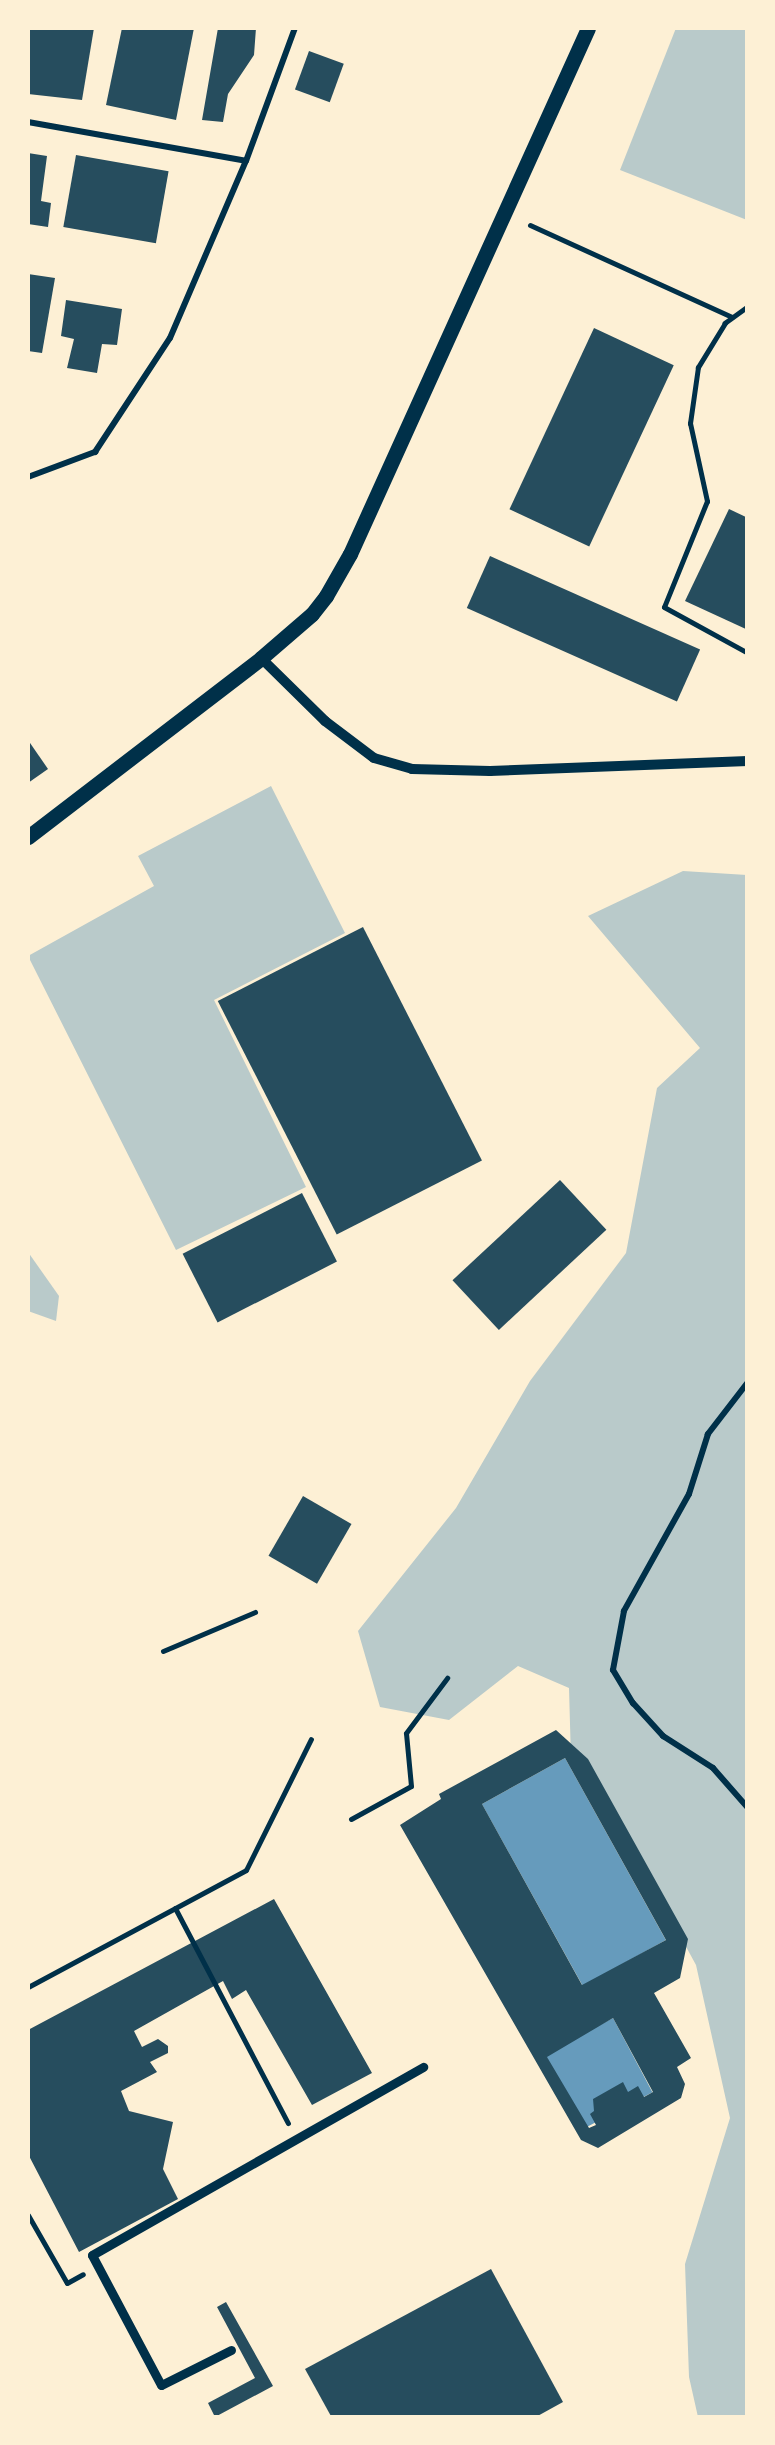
<!DOCTYPE html>
<style>
body{margin:0}
#map{position:relative;width:775px;height:2445px;overflow:hidden;background:#fdf0d5;font-family:Arial,sans-serif}
div>[style]{position:absolute}
[style*='--x']{left:calc(var(--x)*1px);top:calc(var(--y)*1px);width:calc(var(--w)*1px);rotate:calc(var(--a)*1deg)}
.green>*{inset:0;background:#b9caca}
.water>*{inset:0;background:#669bbc;transform-origin:0 0}
.building>*{inset:0;background:#264d5e;transform-origin:0 0}
.path>*{height:5px;margin:-2.5px;padding:0 2.5px;transform-origin:2.5px;border-radius:2.5px;background:#003049}
.service>*{height:6px;margin:-3px;padding:0 3px;transform-origin:3px;border-radius:3px;background:#003049}
.pedestrian>*{height:9px;margin:-4.5px;padding:0 4.5px;transform-origin:4.5px;border-radius:4.5px;background:#003049}
.minor>*{height:10px;margin:-5px;padding:0 5px;transform-origin:5px;border-radius:5px;background:#003049}
.tertiary>*{height:15px;margin:-7.5px;padding:0 7.5px;transform-origin:7.5px;border-radius:7.5px;background:#003049}
span{translate:-50% -50%;white-space:nowrap;text-align:center;line-height:1.15;-webkit-text-stroke:10px #fdf0d5;paint-order:stroke}
.frame{position:absolute;inset:0;border:30px solid #fdf0d5;pointer-events:none}
</style>
<div id="map">
<div class="green">
<div style="clip-path:polygon(676px 28px,747px 28px,747px 220px,620px 170px)"></div>
<div style="clip-path:polygon(271px 786px,345px 933px,214px 1000px,306px 1187px,176px 1250px,28px 956px,154px 886px,138px 856px)"></div>
<div style="clip-path:polygon(683px 871px,747px 875px,747px 2417px,698px 2417px,689px 2377px,685px 2264px,730px 2118px,696px 1965px,635px 1853px,571px 1760px,569px 1688px,518px 1666px,449px 1720px,380px 1707px,358px 1631px,456px 1508px,530px 1381px,626px 1253px,657px 1088px,700px 1048px,588px 916px)"></div>
<div style="clip-path:polygon(28px 1252px,59px 1296px,56px 1321px,28px 1311px)"></div>
</div>
<div class="water">
<div style="left:565px;top:1758px;width:208px;height:95px;rotate:61deg"></div>
<div style="left:613px;top:2018px;width:84px;height:77px;rotate:62deg"></div>
</div>
<div class="building">
<div style="clip-path:polygon(28px 28px,94px 28px,82px 100px,28px 94px)"></div>
<div style="clip-path:polygon(122px 28px,194px 28px,176px 120px,106px 105px)"></div>
<div style="clip-path:polygon(218px 28px,256px 28px,254px 55px,228px 94px,223px 122px,202px 120px)"></div>
<div style="left:309px;top:51px;width:37px;height:41px;rotate:20deg"></div>
<div style="clip-path:polygon(28px 153px,47px 156px,41px 201px,51px 203px,48px 227px,28px 224px)"></div>
<div style="left:76px;top:155px;width:94px;height:73px;rotate:10deg"></div>
<div style="clip-path:polygon(28px 274px,55px 278px,42px 353px,28px 351px)"></div>
<div style="clip-path:polygon(66px 300px,122px 309px,117px 345px,102px 344px,97px 373px,67px 368px,74px 339px,61px 336px)"></div>
<div style="left:594px;top:328px;width:88px;height:200px;rotate:25deg"></div>
<div style="clip-path:polygon(729px 509px,748px 518px,748px 630px,685px 601px)"></div>
<div style="left:490px;top:556px;width:230px;height:57px;rotate:24deg"></div>
<div style="clip-path:polygon(28px 740px,48px 769px,28px 783px)"></div>
<div style="left:363px;top:927px;width:262px;height:163px;rotate:63deg"></div>
<div style="left:560px;top:1180px;width:68px;height:147px;rotate:47deg"></div>
<div style="left:302px;top:1193px;width:77px;height:134px;rotate:63deg"></div>
<div style="left:303px;top:1496px;width:56px;height:69px;rotate:30deg"></div>
<div style="clip-path:polygon(evenodd,556px 1730px,588px 1759px,688px 1939px,680px 1978px,654px 1993px,691px 2058px,677px 2067px,685px 2084px,681px 2098px,598px 2148px,581px 2140px,400px 1825px,441px 1799px,439px 1794px,556px 1730px,565px 1758px,666px 1940px,582px 1985px,482px 1804px,565px 1758px,556px 1730px,613px 2018px,653px 2092px,644px 2097px,638px 2086px,628px 2092px,623px 2082px,593px 2099px,594px 2111px,590px 2114px,596px 2125px,589px 2128px,547px 2057px,613px 2018px)"></div>
<div style="clip-path:polygon(274px 1899px,372px 2073px,312px 2105px,246px 1990px,232px 1999px,223px 1981px,134px 2031px,142px 2047px,158px 2039px,168px 2046px,168px 2053px,150px 2062px,157px 2072px,121px 2091px,129px 2111px,173px 2122px,163px 2169px,178px 2199px,79px 2252px,28px 2154px,28px 2030px)"></div>
<div style="clip-path:polygon(491px 2269px,563px 2402px,534px 2418px,332px 2418px,305px 2369px)"></div>
<div style="clip-path:polygon(226px 2302px,273px 2386px,215px 2417px,208px 2403px,255px 2378px,217px 2307px)"></div>
</div>
<div class="path">
<div style="--x:530;--y:225;--w:222;--a:24.5"></div>
<div style="--x:748;--y:306;--w:29;--a:144"></div>
<div style="--x:725;--y:323;--w:52;--a:121.5"></div>
<div style="--x:698;--y:367;--w:57;--a:98.1"></div>
<div style="--x:690;--y:423;--w:80;--a:77.7"></div>
<div style="--x:707;--y:501;--w:114;--a:112.1"></div>
<div style="--x:664;--y:607;--w:96;--a:28.7"></div>
<div style="--x:163;--y:1651;--w:100;--a:-23"></div>
<div style="--x:351;--y:1819;--w:68;--a:-28.8"></div>
<div style="--x:411;--y:1786;--w:53;--a:-95.4"></div>
<div style="--x:406;--y:1733;--w:69;--a:-53.3"></div>
<div style="--x:175;--y:1908;--w:243;--a:62.3"></div>
<div style="--x:28;--y:1987;--w:247;--a:-28.2"></div>
<div style="--x:246;--y:1870;--w:146;--a:-63.6"></div>
<div style="--x:28;--y:2215;--w:78;--a:60.2"></div>
<div style="--x:67;--y:2283;--w:18;--a:-29"></div>
</div>
<div class="service">
<div style="--x:28;--y:122;--w:221;--a:10.1"></div>
<div style="--x:28;--y:477;--w:72;--a:-20.5"></div>
<div style="--x:95;--y:452;--w:136;--a:-56.7"></div>
<div style="--x:170;--y:338;--w:193;--a:-66.8"></div>
<div style="--x:246;--y:161;--w:142;--a:-69.8"></div>
<div style="--x:748;--y:1382;--w:66;--a:127.6"></div>
<div style="--x:708;--y:1434;--w:63;--a:107.6"></div>
<div style="--x:689;--y:1494;--w:134;--a:119.1"></div>
<div style="--x:624;--y:1611;--w:60;--a:100.6"></div>
<div style="--x:613;--y:1670;--w:39;--a:59"></div>
<div style="--x:633;--y:1703;--w:45;--a:47.7"></div>
<div style="--x:663;--y:1736;--w:59;--a:32.6"></div>
<div style="--x:713;--y:1768;--w:53;--a:48.8"></div>
</div>
<div class="pedestrian">
<div style="--x:231;--y:2350;--w:78;--a:153.4"></div>
<div style="--x:161;--y:2385;--w:147;--a:-118"></div>
<div style="--x:92;--y:2255;--w:381;--a:-29.6"></div>
</div>
<div class="minor">
<div style="--x:261;--y:658;--w:90;--a:44.5"></div>
<div style="--x:325;--y:721;--w:61;--a:37.1"></div>
<div style="--x:374;--y:758;--w:40;--a:16"></div>
<div style="--x:412;--y:769;--w:78;--a:1.5"></div>
<div style="--x:490;--y:771;--w:258;--a:-2.2"></div>
</div>
<div class="tertiary">
<div style="--x:28;--y:837;--w:294;--a:-37.5"></div>
<div style="--x:261;--y:658;--w:67;--a:-40.8"></div>
<div style="--x:312;--y:614;--w:23;--a:-52"></div>
<div style="--x:326;--y:596;--w:48;--a:-60.3"></div>
<div style="--x:350;--y:554;--w:577;--a:-65.65"></div>
</div>
<div class="frame"></div>
</div>
